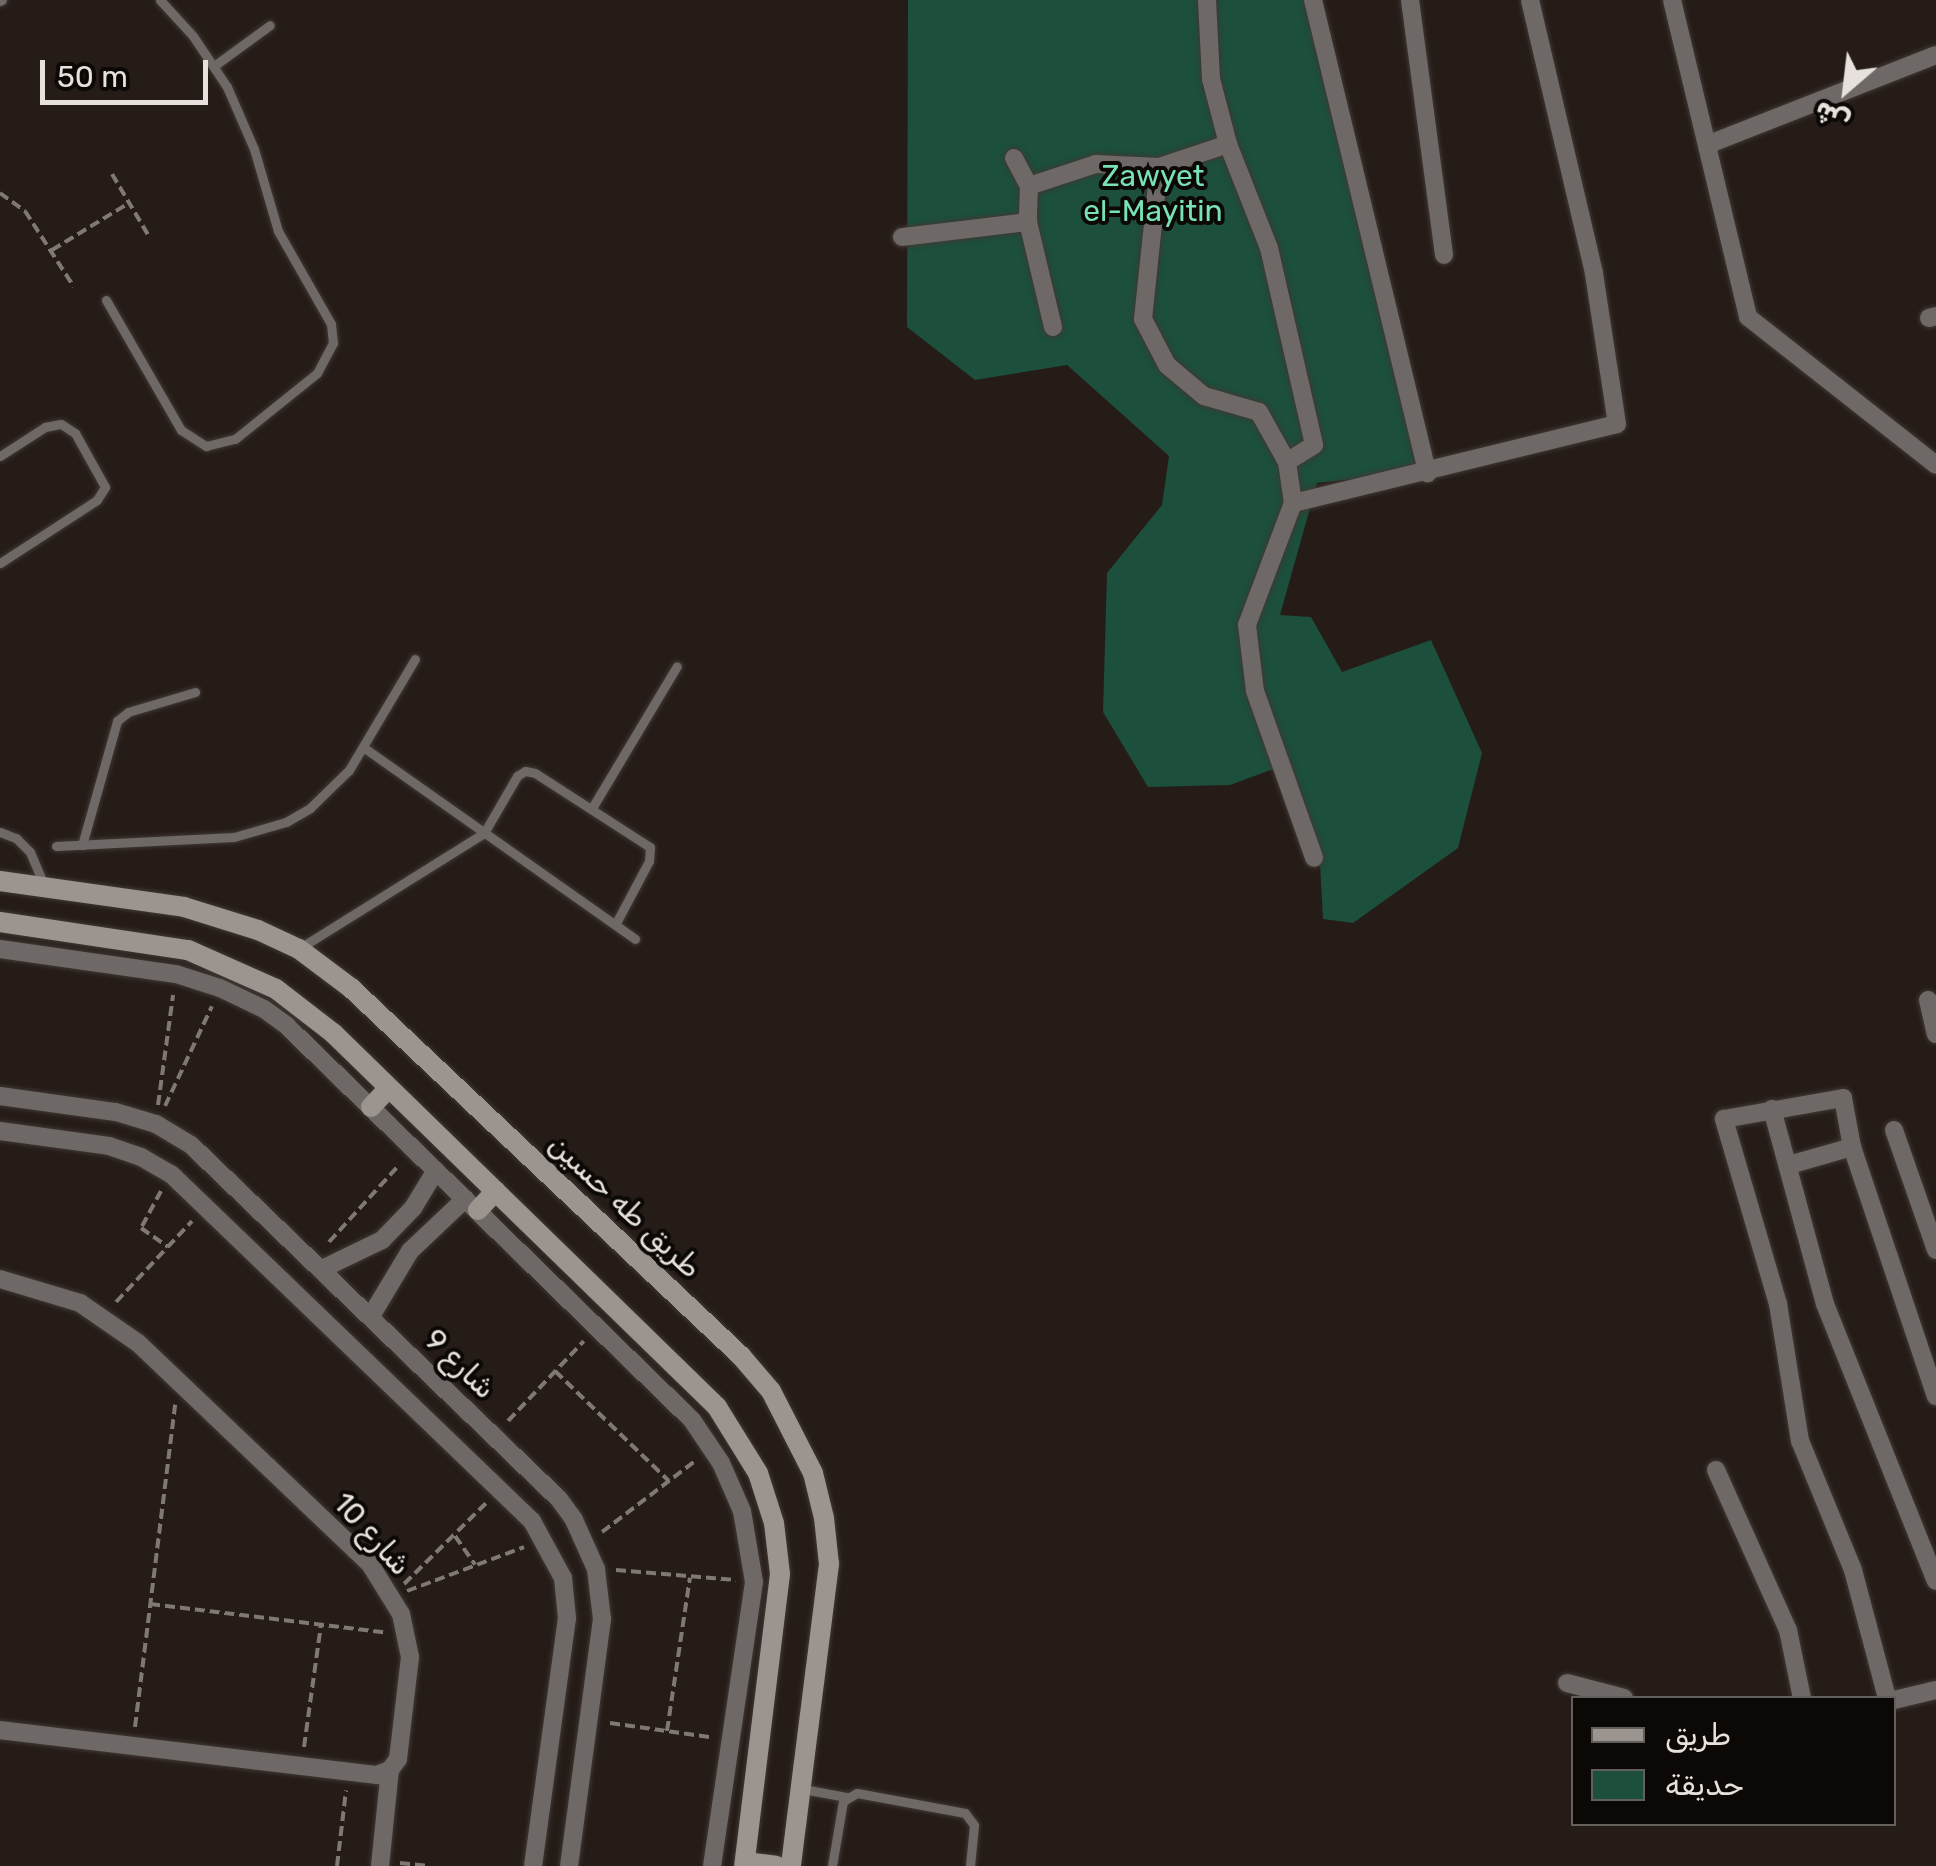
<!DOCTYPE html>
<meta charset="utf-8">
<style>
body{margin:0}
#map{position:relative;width:1936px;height:1866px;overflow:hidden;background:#251c18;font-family:Rubik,Cairo,sans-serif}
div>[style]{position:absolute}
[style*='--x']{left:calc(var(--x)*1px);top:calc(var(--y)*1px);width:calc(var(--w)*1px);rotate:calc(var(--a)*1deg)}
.green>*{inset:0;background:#1c4f3c}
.path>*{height:4px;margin-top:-2px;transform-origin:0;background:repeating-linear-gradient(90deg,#807875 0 10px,transparent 0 15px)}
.roads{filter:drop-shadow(0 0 2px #403834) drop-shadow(0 0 2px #403834)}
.service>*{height:9px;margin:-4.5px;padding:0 4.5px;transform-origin:4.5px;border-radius:4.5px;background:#6e6966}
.minor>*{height:18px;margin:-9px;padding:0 9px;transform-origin:9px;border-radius:9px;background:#6e6966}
.secondary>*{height:20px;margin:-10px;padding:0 10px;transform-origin:10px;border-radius:10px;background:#9c948f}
span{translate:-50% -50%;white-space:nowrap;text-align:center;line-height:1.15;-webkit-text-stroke:8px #0b0806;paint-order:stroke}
.park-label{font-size:30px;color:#79e1b6}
.street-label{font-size:30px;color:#e7e1de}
.legend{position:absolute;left:1571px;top:1696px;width:325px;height:130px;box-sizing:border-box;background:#0b0806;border:2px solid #635f5c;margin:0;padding:12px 18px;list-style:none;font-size:30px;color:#e7e1de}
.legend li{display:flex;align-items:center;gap:20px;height:50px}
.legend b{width:50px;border:2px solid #635f5c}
.north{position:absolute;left:1796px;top:40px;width:100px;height:100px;-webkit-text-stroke:8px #0b0806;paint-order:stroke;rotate:208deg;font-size:28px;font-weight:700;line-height:40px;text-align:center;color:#e7e1de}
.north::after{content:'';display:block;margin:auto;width:35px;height:45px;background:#e7e1de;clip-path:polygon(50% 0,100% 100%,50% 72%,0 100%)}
.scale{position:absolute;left:40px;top:60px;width:168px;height:45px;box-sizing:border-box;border:5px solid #e7e1de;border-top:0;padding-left:12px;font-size:30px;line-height:35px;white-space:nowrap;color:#e7e1de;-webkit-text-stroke:8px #0b0806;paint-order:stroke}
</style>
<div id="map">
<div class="green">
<div style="clip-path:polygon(908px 0,1306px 0,1424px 471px,1317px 483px,1280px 615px,1311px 617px,1342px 672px,1431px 640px,1482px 753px,1458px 848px,1353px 923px,1323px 919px,1320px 863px,1279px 767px,1230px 785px,1148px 787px,1103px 712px,1107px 573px,1162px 505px,1169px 456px,1067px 365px,975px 380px,907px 327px)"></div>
</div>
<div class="path">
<div style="--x:112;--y:174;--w:74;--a:59.3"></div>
<div style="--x:0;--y:193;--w:31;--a:36"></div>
<div style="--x:25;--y:211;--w:90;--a:57.2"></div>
<div style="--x:52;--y:250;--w:90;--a:-31.4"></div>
<div style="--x:158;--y:1105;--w:111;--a:-82.2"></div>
<div style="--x:165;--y:1106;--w:110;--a:-64.8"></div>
<div style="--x:161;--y:1191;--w:42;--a:118.4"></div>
<div style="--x:141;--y:1228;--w:33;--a:35"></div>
<div style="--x:329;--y:1242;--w:105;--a:-47.7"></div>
<div style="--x:116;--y:1302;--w:111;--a:-46.8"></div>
<div style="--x:555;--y:1371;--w:158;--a:44"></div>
<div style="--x:508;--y:1421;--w:110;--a:-46.5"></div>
<div style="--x:602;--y:1532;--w:116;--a:-37.3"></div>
<div style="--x:455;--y:1536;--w:35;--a:55"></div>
<div style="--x:616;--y:1570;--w:120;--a:4.8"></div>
<div style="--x:404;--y:1584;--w:115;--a:-44.6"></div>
<div style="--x:407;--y:1591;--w:125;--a:-20.6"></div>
<div style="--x:150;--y:1604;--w:235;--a:6.9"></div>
<div style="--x:610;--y:1723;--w:100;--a:8"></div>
<div style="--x:135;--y:1727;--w:325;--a:-82.9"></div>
<div style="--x:667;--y:1731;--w:155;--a:-81.5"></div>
<div style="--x:304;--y:1747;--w:123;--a:-82.1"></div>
<div style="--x:400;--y:1863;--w:27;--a:6"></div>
<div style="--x:337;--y:1866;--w:76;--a:-83.2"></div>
</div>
<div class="roads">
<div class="service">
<div style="--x:0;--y:1;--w:2;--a:-27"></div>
<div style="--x:214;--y:66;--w:69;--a:-36.2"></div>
<div style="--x:106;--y:300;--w:150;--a:60"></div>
<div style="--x:181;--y:430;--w:30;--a:33"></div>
<div style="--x:206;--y:446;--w:30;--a:-14"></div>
<div style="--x:235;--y:439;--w:105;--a:-38.8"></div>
<div style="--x:317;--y:373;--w:34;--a:-62"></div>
<div style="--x:333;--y:343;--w:19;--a:-96"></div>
<div style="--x:331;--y:324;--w:107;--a:-119.7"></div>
<div style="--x:278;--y:231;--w:85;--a:-106.3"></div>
<div style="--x:254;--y:149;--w:68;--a:-113.5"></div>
<div style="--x:227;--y:87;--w:61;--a:-123.7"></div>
<div style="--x:193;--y:36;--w:49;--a:-132.5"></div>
<div style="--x:0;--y:456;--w:54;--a:-32.8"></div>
<div style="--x:45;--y:427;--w:16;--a:-11"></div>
<div style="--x:61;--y:424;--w:17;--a:33"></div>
<div style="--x:75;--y:433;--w:62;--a:60.9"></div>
<div style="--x:105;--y:487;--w:15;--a:122"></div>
<div style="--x:97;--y:500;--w:116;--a:147"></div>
<div style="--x:363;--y:747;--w:333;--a:35.2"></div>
<div style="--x:592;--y:808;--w:165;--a:-59.1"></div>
<div style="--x:0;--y:832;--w:17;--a:21"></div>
<div style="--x:16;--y:838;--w:20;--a:45"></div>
<div style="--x:30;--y:852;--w:36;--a:67"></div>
<div style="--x:82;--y:845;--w:129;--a:-74.2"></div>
<div style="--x:117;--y:721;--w:14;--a:-39"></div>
<div style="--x:128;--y:712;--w:70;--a:-16.6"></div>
<div style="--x:56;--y:846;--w:178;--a:-2.9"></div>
<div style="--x:234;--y:837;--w:54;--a:-16.1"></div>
<div style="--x:286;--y:822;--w:28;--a:-30"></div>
<div style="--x:310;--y:808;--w:54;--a:-44.3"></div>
<div style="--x:349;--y:770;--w:129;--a:-59.3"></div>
<div style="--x:300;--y:948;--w:217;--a:-32"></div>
<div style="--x:484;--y:833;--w:66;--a:-59.9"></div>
<div style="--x:517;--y:776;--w:9;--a:-32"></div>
<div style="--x:525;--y:771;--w:10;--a:11"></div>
<div style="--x:535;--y:773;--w:137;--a:32.8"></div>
<div style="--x:650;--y:847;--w:14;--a:94"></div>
<div style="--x:649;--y:861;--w:72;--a:118"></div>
<div style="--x:803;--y:1789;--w:44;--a:10.5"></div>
<div style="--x:832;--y:1866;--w:66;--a:-80.4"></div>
<div style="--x:843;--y:1801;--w:16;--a:-30"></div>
<div style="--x:857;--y:1793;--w:110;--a:10.5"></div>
<div style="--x:965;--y:1813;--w:15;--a:53"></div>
<div style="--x:974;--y:1825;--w:41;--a:95.6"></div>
</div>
<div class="minor">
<div style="--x:1207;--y:0;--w:79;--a:87.1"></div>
<div style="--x:1211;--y:79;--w:67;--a:75.3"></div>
<div style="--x:1228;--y:144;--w:112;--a:68.5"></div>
<div style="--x:1269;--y:248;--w:202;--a:77.1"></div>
<div style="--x:1314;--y:445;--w:32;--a:148"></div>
<div style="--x:1313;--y:0;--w:487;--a:76.4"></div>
<div style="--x:1410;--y:0;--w:257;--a:82.4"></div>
<div style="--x:1672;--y:0;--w:326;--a:76.5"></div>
<div style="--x:1748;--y:317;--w:239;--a:38.2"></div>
<div style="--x:1709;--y:144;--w:244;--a:-21.4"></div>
<div style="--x:1014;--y:158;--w:32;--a:62"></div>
<div style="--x:1029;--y:186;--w:36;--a:92"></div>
<div style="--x:1028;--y:222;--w:108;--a:76.6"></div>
<div style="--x:1159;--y:167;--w:153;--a:96"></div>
<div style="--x:1143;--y:319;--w:52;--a:62.4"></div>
<div style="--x:1167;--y:365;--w:48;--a:40"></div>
<div style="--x:1204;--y:396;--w:57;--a:16.2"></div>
<div style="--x:1259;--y:412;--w:57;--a:60.8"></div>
<div style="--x:1287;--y:462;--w:41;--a:81.7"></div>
<div style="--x:1293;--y:503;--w:130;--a:110.7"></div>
<div style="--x:1247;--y:625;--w:66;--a:83.1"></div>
<div style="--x:1255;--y:691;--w:177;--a:70.5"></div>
<div style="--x:1029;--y:186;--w:71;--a:-18.2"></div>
<div style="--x:1096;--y:164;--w:63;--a:2.7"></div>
<div style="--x:1159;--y:167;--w:73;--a:-18.4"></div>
<div style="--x:902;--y:237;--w:127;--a:-6.8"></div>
<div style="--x:1929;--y:318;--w:7;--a:-16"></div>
<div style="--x:1293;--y:503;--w:333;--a:-13.7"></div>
<div style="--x:1617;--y:424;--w:153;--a:-98.7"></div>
<div style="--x:1594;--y:273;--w:280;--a:-103.2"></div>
<div style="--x:0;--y:949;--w:178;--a:8.1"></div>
<div style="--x:176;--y:974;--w:46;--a:17.7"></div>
<div style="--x:220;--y:988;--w:49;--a:25.5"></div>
<div style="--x:264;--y:1009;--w:29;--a:36"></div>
<div style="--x:287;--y:1026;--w:565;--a:44.21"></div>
<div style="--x:692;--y:1420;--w:52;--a:56"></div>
<div style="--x:721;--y:1463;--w:52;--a:66.4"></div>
<div style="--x:742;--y:1511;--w:72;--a:80.4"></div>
<div style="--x:754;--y:1582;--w:287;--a:98.4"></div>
<div style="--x:1928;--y:1000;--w:35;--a:77"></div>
<div style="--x:0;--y:1096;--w:117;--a:7.9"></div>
<div style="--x:116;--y:1112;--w:42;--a:16.7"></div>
<div style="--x:156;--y:1124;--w:41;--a:31"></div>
<div style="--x:191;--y:1145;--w:511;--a:43.89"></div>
<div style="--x:559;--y:1499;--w:26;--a:54"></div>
<div style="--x:574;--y:1520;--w:54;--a:65.8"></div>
<div style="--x:596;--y:1569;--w:50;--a:83.2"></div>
<div style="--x:602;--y:1619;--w:249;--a:97.6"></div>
<div style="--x:1772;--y:1109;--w:202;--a:74.8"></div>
<div style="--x:1825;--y:1304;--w:298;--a:68.2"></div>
<div style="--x:1894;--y:1130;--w:127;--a:70.7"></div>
<div style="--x:0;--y:1131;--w:110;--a:7.8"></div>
<div style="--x:109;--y:1146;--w:34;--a:19"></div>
<div style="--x:141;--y:1157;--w:34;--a:30"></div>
<div style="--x:171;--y:1174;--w:501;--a:43.87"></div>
<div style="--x:532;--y:1521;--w:65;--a:61.5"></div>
<div style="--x:563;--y:1578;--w:40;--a:84.3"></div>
<div style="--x:567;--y:1618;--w:250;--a:97.8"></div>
<div style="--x:1789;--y:1165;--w:66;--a:-15.9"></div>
<div style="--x:322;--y:1269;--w:67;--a:-25.8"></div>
<div style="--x:382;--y:1240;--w:45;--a:-45.9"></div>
<div style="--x:413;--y:1208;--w:44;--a:-58.8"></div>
<div style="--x:0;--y:1279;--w:84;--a:16.7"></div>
<div style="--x:80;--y:1303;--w:70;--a:34.6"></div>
<div style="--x:138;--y:1343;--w:320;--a:43.6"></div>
<div style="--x:370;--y:1564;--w:59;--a:58.2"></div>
<div style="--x:401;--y:1614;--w:44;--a:78.2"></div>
<div style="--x:410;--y:1657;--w:103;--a:96.7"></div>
<div style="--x:398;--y:1759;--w:14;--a:126"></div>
<div style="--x:390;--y:1770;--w:14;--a:159"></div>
<div style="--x:377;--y:1775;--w:380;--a:-173.2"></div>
<div style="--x:371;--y:1316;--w:76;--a:-59"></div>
<div style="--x:410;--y:1251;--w:76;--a:-43.4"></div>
<div style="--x:1716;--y:1470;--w:175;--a:65.8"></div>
<div style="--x:1788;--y:1630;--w:69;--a:78.4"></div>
<div style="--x:1567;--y:1683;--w:59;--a:14.7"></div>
<div style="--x:1887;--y:1698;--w:132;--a:-104.9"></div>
<div style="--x:1853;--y:1570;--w:139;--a:-112.3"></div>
<div style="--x:1800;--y:1441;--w:139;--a:-99.1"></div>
<div style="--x:1778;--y:1304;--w:193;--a:-106.3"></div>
<div style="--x:1724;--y:1119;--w:121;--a:-10"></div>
<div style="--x:1843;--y:1098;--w:50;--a:79.6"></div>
<div style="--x:1852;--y:1147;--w:263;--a:71.4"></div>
<div style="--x:1894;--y:1700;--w:43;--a:-13.4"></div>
<div style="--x:380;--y:1866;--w:97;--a:-84.1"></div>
</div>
<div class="secondary">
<div style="--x:0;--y:881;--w:186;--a:8"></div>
<div style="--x:184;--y:907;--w:77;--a:17.3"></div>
<div style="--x:258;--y:930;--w:45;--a:24.9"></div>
<div style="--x:299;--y:949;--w:65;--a:36.9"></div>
<div style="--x:351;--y:988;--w:536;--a:43.34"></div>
<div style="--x:741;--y:1356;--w:46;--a:49.4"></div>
<div style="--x:771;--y:1391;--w:92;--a:62.9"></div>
<div style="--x:813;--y:1473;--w:46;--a:76.3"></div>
<div style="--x:824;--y:1518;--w:46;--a:83.8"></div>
<div style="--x:829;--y:1564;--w:304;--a:97.2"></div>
<div style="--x:0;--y:922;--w:190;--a:8.5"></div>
<div style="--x:188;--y:950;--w:96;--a:23.9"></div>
<div style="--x:276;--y:989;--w:72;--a:37.7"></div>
<div style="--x:333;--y:1033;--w:536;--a:44.24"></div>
<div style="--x:717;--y:1407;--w:78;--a:58.2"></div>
<div style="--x:758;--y:1473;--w:52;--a:72.3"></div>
<div style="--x:774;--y:1523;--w:51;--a:83.3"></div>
<div style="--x:780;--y:1574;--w:294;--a:97"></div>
<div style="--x:371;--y:1107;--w:26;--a:-47"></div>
<div style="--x:478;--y:1210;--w:26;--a:-47"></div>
<div style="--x:745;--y:1862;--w:31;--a:7"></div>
</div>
</div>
<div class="park-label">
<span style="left:1153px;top:193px">Zawyet<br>el-Mayitin</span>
</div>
<div class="street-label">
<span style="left:625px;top:1206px;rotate:43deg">طريق طه حسين</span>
<span style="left:460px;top:1364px;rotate:44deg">شارع 9</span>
<span style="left:372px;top:1534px;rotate:48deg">شارع 10</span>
</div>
<ul class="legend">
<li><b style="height:12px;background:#9c948f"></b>طريق</li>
<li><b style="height:28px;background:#1c4f3c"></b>حديقة</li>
</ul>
<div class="north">ش</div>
<div class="scale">50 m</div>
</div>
